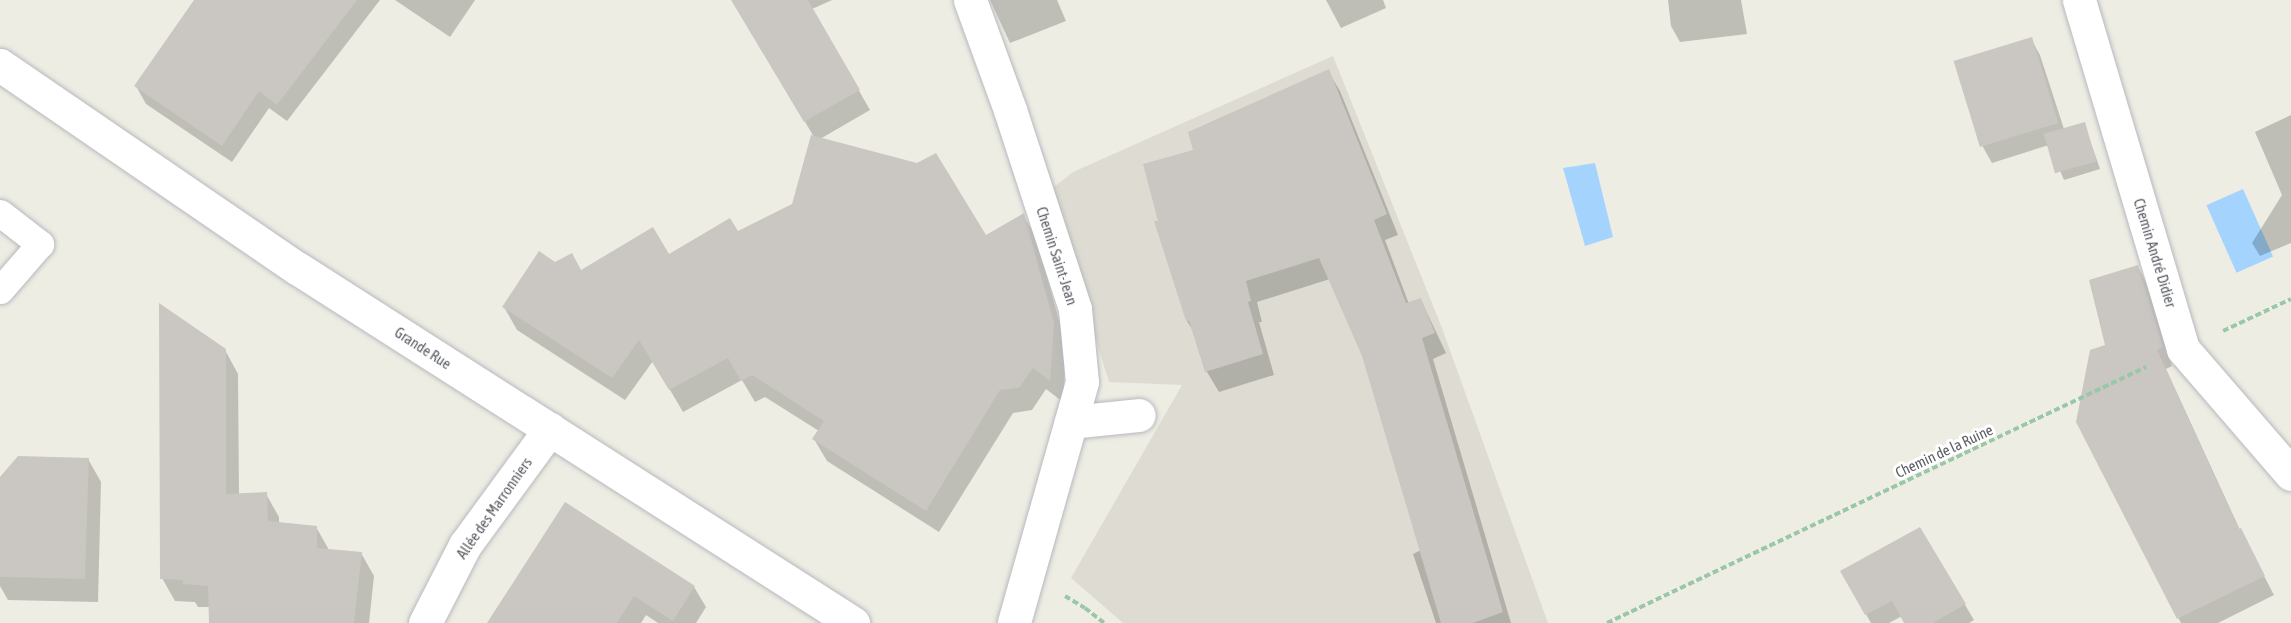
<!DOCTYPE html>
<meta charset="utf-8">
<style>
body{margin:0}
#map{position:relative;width:2291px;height:623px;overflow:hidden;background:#eeede4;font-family:"Asap Condensed",sans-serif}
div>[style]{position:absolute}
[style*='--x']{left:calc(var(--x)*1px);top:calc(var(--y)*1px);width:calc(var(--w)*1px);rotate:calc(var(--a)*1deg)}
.education>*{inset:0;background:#dedcd2}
.water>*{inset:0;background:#a4d4fe;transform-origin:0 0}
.shadow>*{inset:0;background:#0003}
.building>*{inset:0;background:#cac6c1;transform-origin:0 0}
.path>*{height:4px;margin-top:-2px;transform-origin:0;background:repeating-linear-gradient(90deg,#9ac7a8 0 6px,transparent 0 9px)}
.roads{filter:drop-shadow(0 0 2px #b7b9be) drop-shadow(0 0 2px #b7b9be)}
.lane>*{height:27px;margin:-13.5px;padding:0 13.5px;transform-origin:13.5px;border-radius:13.5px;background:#fff}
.street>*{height:33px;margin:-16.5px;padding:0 16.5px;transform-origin:16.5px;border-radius:16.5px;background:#fff}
.secondary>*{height:33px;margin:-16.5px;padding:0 16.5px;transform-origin:16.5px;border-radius:16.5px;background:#fff}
span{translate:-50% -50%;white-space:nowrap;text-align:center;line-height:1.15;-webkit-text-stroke:6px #fff;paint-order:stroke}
.street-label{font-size:15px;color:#5c5f65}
</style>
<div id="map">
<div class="education">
<div style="clip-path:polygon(1333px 56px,1442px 328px,1548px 623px,1123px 623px,1071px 578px,1182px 385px,1109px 382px,1049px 191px,1073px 172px)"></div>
</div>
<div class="water">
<div style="clip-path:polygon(1595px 163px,1613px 237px,1585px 246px,1563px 168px)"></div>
<div style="left:2243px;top:189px;width:74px;height:40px;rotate:66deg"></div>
</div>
<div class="shadow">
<div style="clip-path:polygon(196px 0,380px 0,287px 121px,269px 108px,232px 162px,146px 104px,136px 86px)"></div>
<div style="clip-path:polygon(395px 0,475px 0,450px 37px)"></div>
<div style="clip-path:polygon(733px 0,832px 0,812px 9px,870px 110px,820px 139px,985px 237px,1023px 215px,1036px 237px,1066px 346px,1063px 402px,1046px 389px,1032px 410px,1013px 413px,939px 532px,827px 461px,814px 439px,819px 431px,765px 397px,755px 402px,742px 380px,683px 412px,653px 361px,625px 400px,517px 330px,504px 307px,555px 264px,581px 272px,668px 256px,737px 233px,793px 205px,814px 137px)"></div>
<div style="clip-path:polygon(990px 0,1057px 0,1066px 21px,1010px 43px)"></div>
<div style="clip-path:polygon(1326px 0,1383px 0,1386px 8px,1341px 28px)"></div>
<div style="clip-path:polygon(1668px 0,1741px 0,1747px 34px,1680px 42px,1671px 26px)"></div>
<div style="clip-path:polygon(2031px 39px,2040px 55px,2064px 129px,2084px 123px,2100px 169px,2064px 180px,2049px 145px,1992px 163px,1983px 147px,1956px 62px)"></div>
<div style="clip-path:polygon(1328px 71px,1340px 91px,1398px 235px,1385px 240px,1409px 304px,1421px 300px,1446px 353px,1433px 359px,1511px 623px,1436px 623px,1413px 554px,1421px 550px,1363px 355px,1330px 279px,1257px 302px,1262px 322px,1259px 322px,1274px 375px,1219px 392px,1207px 372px,1195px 334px,1187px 321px,1160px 222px,1194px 151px)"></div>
<div style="clip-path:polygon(2291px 115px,2291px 243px,2260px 256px,2252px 243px,2282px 195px,2255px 132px)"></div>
<div style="clip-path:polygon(2138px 267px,2148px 286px,2172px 366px,2166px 369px,2240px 530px,2274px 595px,2218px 623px,2181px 623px,2077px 422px)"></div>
<div style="clip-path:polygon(225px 350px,238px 374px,239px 495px,266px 494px,279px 517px,279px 524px,316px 527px,329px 550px,361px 553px,374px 576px,369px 623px,211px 623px,210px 607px,198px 607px,195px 602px,175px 601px,162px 578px)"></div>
<div style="clip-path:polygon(88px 459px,101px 482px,98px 602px,8px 600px,0 586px,0 479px)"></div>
<div style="clip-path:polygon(565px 504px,694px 587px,706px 607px,696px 623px,658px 623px,646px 615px,641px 623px,489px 623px)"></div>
<div style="clip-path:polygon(1920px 529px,1974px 620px,1969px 623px,1906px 623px,1902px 616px,1889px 623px,1871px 623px,1842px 572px)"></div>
</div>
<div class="building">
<div style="clip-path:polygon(194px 0,357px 0,277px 105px,259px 91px,222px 146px,134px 86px)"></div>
<div style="clip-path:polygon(731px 0,808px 0,860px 90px,804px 122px)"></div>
<div style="left:2032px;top:37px;width:90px;height:82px;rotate:73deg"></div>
<div style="clip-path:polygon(1329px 69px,1387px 214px,1374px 220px,1406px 303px,1421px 298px,1435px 333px,1422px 338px,1503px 612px,1473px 623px,1441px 623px,1362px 356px,1319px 258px,1246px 281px,1251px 301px,1248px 302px,1263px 354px,1205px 372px,1189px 321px,1186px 321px,1154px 221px,1158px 221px,1143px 164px,1193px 150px,1188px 132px)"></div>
<div style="left:2085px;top:122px;width:41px;height:43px;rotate:74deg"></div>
<div style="clip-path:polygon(811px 135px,917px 163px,936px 153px,986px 235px,1024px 213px,1054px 323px,1050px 381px,1033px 368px,1019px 388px,1000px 390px,926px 511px,812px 439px,824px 421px,752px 375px,741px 381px,728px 358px,669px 390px,639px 340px,612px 378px,502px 307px,539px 251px,555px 262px,572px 253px,581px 270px,653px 227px,669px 254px,730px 218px,738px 231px,792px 204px)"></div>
<div style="clip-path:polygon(2138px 265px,2163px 347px,2157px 350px,2239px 529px,2241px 528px,2265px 576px,2177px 619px,2076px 422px,2090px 350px,2105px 345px,2089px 280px)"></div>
<div style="clip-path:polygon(159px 303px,226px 349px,226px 494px,267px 492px,268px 521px,317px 526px,317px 548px,362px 552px,354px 623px,209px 623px,208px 586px,183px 584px,183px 580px,160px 579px)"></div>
<div style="clip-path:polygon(18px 456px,89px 458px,85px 579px,0 577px,0 477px)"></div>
<div style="clip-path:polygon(565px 502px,695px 586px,673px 621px,634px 596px,617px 623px,487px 623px)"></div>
<div style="clip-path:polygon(1920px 527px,1966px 604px,1933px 623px,1904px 623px,1892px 601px,1865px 615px,1840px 571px)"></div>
</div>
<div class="path">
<div style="--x:2223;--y:331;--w:75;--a:-25.2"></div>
<div style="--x:1065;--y:596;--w:23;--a:31"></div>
<div style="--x:1085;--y:608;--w:24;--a:38"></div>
<div style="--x:1607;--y:623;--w:597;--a:-25.41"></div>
</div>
<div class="roads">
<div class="lane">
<div style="--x:0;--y:213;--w:51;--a:37.8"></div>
<div style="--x:40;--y:244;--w:61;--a:131"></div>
</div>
<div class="street">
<div style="--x:970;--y:0;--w:117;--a:70"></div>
<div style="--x:1010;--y:110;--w:209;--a:71.9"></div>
<div style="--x:1075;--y:309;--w:73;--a:84.5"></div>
<div style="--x:1082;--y:382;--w:250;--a:105.8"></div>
<div style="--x:2079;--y:0;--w:364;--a:73.4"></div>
<div style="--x:2183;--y:349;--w:165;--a:49.2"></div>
<div style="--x:1071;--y:422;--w:68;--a:-5.9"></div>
<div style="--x:425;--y:623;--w:88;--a:-62.9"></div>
<div style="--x:465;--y:545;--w:144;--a:-53.8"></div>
</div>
<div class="secondary">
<div style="--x:0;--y:65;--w:360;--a:34.4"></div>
<div style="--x:297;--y:268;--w:660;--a:32.56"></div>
</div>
</div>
<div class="street-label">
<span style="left:2155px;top:253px;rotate:73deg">Chemin André Didier</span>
<span style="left:1057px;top:256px;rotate:72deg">Chemin Saint-Jean</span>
<span style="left:423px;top:348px;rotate:33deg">Grande Rue</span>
<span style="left:1944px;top:451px;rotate:-25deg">Chemin de la Ruine</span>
<span style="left:494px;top:508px;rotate:-55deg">Allée des Marronniers</span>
</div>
</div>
